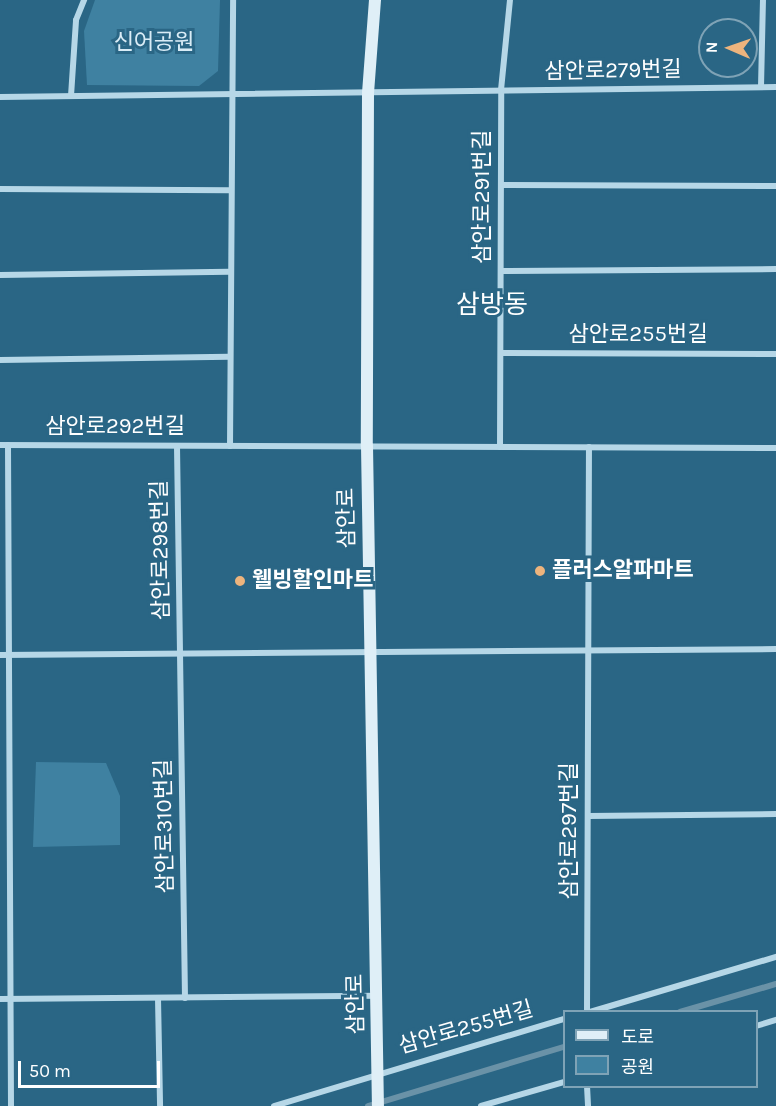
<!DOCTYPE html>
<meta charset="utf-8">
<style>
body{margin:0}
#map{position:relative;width:776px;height:1106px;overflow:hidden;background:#2a6685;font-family:Karla,"Noto Sans KR",sans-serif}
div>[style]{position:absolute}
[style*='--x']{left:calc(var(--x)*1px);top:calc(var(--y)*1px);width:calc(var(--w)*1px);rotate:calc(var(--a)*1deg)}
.green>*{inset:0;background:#3f81a1}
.stream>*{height:6px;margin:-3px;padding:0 3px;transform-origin:3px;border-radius:3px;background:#6a92a7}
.street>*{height:6px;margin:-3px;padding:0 3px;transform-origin:3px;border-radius:3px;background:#b6d7e7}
.secondary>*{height:12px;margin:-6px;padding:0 6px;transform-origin:6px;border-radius:6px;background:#dfeff7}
.dots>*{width:16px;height:16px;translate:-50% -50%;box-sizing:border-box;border:3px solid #2a6685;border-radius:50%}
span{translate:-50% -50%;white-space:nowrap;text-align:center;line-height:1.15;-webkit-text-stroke:6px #2a6685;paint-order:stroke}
.park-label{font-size:22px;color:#d9ecf6}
.street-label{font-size:22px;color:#fff}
.poi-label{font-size:22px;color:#fff;font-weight:700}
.left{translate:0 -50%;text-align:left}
.quarter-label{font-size:26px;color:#fff}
.legend{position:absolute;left:563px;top:1010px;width:195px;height:78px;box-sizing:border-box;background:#2a6685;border:2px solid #7fa3b6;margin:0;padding:8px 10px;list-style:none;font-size:18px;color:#fff}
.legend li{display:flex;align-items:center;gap:12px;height:30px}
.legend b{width:30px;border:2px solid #7fa3b6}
.north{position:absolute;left:698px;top:18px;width:60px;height:60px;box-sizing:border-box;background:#2a6685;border:2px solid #7fa3b6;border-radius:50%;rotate:272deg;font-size:16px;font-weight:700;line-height:24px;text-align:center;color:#fff}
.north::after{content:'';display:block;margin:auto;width:21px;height:27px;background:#edb47d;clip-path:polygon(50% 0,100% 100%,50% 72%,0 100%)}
.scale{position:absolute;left:18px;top:1061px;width:142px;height:27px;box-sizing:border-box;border:3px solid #fff;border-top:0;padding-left:8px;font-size:18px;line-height:21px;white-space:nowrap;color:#fff;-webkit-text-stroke:4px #2a6685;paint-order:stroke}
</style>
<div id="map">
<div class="green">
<div style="clip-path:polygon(95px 0,220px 0,218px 71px,199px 86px,87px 85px,84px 31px)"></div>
<div style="clip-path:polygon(36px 762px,106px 763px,120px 796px,120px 845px,33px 847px)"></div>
</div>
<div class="stream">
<div style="--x:680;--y:1012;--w:100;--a:-16.3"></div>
<div style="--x:368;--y:1106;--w:205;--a:-16.8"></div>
</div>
<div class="street">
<div style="--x:761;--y:87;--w:87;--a:-88.7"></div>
<div style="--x:71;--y:96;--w:76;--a:-86.2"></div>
<div style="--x:76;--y:20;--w:22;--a:-68"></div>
<div style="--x:0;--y:97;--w:776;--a:-0.74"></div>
<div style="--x:501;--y:185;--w:275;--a:0.2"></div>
<div style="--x:0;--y:189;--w:229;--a:0.3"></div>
<div style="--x:501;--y:271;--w:275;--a:-0.4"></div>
<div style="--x:0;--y:275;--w:229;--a:-0.8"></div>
<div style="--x:501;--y:353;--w:275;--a:0.2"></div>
<div style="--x:0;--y:360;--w:229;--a:-0.8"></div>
<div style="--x:0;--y:445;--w:776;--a:0.22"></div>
<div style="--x:8;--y:445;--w:661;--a:89.74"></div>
<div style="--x:177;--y:446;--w:552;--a:89.17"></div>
<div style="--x:230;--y:446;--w:446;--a:-89.6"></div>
<div style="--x:500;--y:447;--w:357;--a:-89.8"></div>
<div style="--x:501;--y:90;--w:90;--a:-84.3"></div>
<div style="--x:0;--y:655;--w:776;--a:-0.44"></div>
<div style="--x:588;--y:816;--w:188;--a:-0.6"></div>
<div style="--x:158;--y:998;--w:108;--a:88.9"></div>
<div style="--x:0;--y:999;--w:377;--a:-0.5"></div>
<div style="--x:587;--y:1012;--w:565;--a:-89.8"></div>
<div style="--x:590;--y:1012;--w:194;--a:-16.5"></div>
<div style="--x:756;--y:1026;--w:21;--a:-17"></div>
<div style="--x:587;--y:1086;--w:20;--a:87"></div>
<div style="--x:274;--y:1106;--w:303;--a:-16.7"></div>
<div style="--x:481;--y:1106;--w:86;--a:-16.1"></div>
</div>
<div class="secondary">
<div style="--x:375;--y:0;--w:93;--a:94.3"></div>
<div style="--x:368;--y:93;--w:353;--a:90.2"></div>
<div style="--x:367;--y:446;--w:660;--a:89.05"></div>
</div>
<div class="dots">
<div style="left:540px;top:571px;background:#edb47d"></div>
<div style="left:240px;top:581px;background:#edb47d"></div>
</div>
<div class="park-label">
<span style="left:154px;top:43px">신어공원</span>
</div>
<div class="street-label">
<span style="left:613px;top:71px;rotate:-1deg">삼안로279번길</span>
<span style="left:483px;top:197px;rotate:-90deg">삼안로291번길</span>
<span style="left:638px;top:335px">삼안로255번길</span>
<span style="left:115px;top:427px">삼안로292번길</span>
<span style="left:347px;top:518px;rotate:-91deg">삼안로</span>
<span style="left:161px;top:550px;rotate:-91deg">삼안로298번길</span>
<span style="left:165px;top:826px;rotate:-91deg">삼안로310번길</span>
<span style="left:570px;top:831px;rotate:-90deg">삼안로297번길</span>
<span style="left:356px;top:1004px;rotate:-91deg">삼안로</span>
<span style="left:466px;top:1028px;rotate:-16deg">삼안로255번길</span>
</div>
<div class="poi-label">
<span class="left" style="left:552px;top:571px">플러스알파마트</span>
<span class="left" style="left:252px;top:581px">웰빙할인마트</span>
</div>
<div class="quarter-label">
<span style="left:492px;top:305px">삼방동</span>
</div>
<ul class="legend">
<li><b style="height:8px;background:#dfeff7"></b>도로</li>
<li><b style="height:16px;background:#3f81a1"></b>공원</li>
</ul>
<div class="north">N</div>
<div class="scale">50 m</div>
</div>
